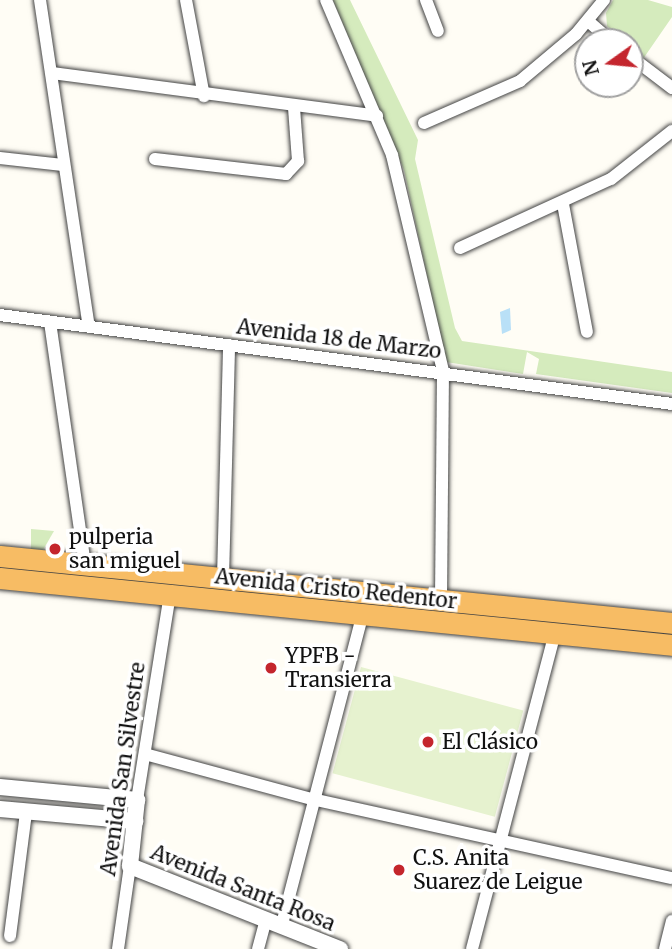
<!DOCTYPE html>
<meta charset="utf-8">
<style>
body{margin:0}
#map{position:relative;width:672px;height:949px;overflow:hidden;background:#fffdf5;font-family:Merriweather,serif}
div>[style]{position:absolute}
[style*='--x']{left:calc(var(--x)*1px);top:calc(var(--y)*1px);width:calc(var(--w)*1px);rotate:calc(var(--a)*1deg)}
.green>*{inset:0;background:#d5ebbd}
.pitch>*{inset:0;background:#e6f2cf;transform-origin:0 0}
.water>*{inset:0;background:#b9e0f7}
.roads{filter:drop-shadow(0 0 2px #444) drop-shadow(0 0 2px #444)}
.minor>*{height:12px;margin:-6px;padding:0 6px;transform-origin:6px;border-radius:6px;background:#fff}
.tertiary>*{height:16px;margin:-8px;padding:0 8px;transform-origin:8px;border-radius:8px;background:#fff}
.trunk>*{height:21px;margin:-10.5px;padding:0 10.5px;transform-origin:10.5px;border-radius:10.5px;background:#f7bc64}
.dots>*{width:19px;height:19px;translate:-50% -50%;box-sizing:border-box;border:4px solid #fff;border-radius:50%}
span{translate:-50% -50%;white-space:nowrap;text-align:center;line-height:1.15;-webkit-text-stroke:7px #fff;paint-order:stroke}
.street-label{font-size:21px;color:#111}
.poi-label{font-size:21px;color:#111}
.left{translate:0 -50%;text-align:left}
.north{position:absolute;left:574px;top:28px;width:70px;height:70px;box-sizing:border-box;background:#fff;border:2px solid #a0a0a0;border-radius:50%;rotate:255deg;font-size:19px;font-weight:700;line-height:28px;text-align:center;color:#111}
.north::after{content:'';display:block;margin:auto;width:24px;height:32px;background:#c4262e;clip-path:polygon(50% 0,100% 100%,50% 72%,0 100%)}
</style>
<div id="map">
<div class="green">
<div style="clip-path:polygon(333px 0,350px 0,418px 140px,415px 159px,455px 328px,462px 341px,672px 372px,672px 393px,536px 374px,539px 359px,527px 352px,523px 374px,446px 362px,404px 170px)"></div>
<div style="clip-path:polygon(613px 0,648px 0,672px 7px,672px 17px,643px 59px,630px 48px,630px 42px,623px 42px,607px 26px,606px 13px)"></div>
<div style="clip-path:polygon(31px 529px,54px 531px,43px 550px,31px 549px)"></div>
</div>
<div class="pitch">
<div style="left:361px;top:667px;width:168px;height:110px;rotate:15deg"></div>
</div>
<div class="water">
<div style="clip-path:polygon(510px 308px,511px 330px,502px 334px,500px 312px)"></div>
</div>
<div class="roads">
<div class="minor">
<div style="--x:40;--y:0;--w:330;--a:81.5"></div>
<div style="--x:186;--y:0;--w:98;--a:79.4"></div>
<div style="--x:326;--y:0;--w:168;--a:66.9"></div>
<div style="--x:392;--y:155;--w:222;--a:76.7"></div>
<div style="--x:443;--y:371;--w:229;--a:90.5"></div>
<div style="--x:426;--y:0;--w:33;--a:69"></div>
<div style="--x:588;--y:21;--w:32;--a:41"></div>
<div style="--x:630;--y:56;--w:53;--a:37.3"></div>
<div style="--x:52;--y:73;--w:328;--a:7.5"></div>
<div style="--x:424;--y:123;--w:105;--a:-23.6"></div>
<div style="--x:520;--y:81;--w:73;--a:-40"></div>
<div style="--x:576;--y:34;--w:44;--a:-50.5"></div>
<div style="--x:0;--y:158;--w:63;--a:6.3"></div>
<div style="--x:155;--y:159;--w:132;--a:6.5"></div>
<div style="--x:286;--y:174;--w:18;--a:-47"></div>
<div style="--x:298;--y:161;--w:53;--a:-94.3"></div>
<div style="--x:563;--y:204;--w:130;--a:79.4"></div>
<div style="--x:460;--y:248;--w:166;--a:-24.6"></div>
<div style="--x:611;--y:179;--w:78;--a:-38.2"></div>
<div style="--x:0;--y:315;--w:678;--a:7.54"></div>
<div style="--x:50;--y:322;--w:245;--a:81.8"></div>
<div style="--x:223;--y:578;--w:233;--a:-88.5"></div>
<div style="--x:145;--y:754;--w:177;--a:15.1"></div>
<div style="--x:316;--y:800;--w:364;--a:12.4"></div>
<div style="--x:137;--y:800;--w:208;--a:-80.9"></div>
<div style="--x:282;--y:924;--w:320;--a:-75.4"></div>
<div style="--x:10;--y:936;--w:125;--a:-82.6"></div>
<div style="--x:118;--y:949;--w:84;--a:-81.8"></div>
<div style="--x:258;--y:949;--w:31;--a:-75"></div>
<div style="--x:472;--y:949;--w:327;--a:-75.3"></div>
<div style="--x:665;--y:949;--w:29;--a:-76"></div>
</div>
<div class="tertiary">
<div style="--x:0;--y:787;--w:138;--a:5.4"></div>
<div style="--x:137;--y:800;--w:66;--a:96.1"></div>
<div style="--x:130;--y:866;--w:226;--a:21.6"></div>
<div style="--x:0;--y:809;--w:136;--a:5.1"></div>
</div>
<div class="trunk">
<div style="--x:0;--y:556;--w:675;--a:5.69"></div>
<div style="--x:0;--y:578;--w:675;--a:5.69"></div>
</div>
</div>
<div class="dots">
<div style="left:55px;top:549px;background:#c4262e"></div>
<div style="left:271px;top:668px;background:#c4262e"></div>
<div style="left:428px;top:742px;background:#c4262e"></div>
<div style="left:399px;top:870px;background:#c4262e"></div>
</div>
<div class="street-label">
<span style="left:339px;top:339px;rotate:7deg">Avenida 18 de Marzo</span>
<span style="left:336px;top:589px;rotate:6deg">Avenida Cristo Redentor</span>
<span style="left:123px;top:769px;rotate:-82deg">Avenida San Silvestre</span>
<span style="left:243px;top:888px;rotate:22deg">Avenida Santa Rosa</span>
</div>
<div class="poi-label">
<span class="left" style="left:69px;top:549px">pulperia<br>san miguel</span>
<span class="left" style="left:285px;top:668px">YPFB -<br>Transierra</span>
<span class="left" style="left:442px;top:742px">El Clásico</span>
<span class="left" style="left:413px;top:870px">C.S. Anita<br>Suarez de Leigue</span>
</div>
<div class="north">N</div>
</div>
